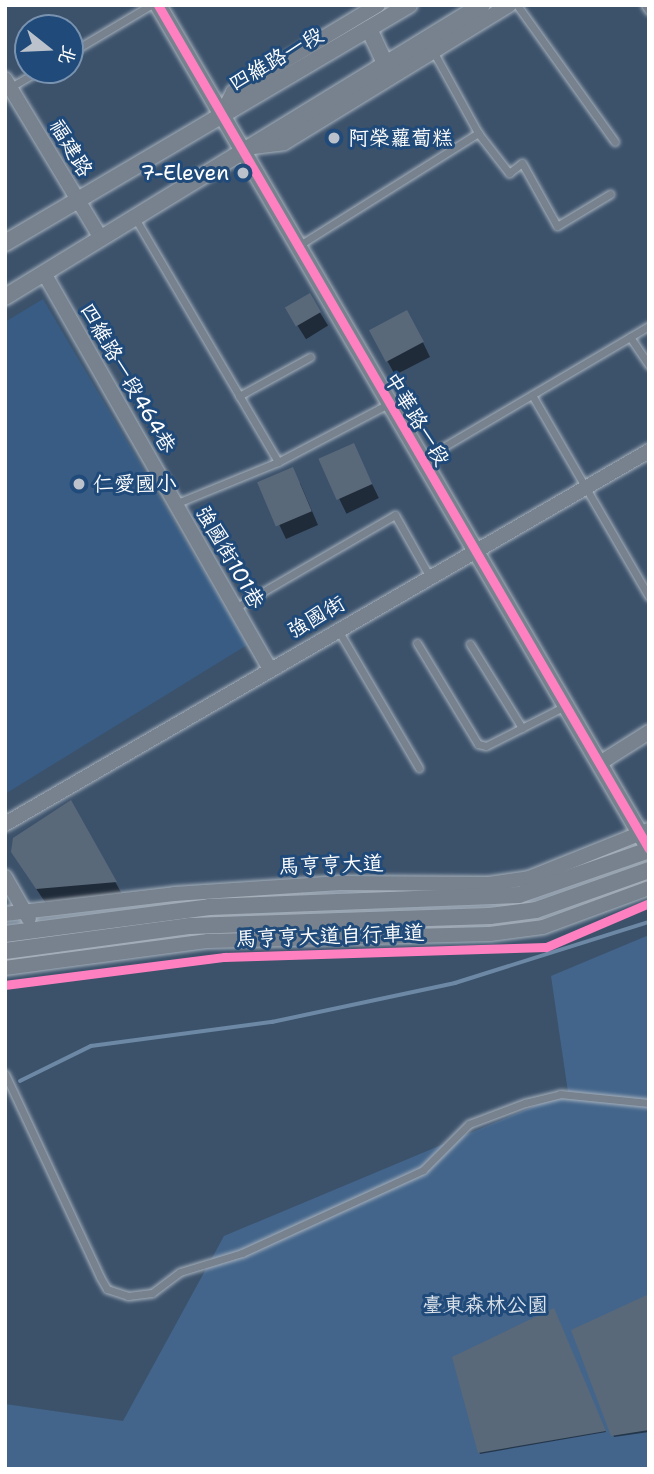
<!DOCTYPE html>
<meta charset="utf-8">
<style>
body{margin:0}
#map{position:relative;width:654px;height:1474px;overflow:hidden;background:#3c526b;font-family:"Shantell Sans","LXGW WenKai TC",sans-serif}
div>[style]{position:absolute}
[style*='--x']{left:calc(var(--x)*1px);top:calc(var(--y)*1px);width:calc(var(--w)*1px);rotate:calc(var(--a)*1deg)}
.built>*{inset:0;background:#385c84}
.green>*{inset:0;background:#43658b}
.shadow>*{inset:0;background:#0007;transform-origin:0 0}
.stream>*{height:3.5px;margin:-1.75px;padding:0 1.75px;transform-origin:1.75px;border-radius:1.75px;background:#6c88a5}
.building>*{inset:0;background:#59697a;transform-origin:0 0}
.roads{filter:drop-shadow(0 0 2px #a7b1bc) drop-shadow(0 0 2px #a7b1bc)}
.service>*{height:7px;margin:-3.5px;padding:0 3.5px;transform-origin:3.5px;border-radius:3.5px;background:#77828e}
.minor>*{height:14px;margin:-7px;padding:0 7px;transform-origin:7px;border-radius:7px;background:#77828e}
.tertiary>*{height:16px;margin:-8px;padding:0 8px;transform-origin:8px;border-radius:8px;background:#77828e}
.cycleway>*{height:9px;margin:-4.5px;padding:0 4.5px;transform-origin:4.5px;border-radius:4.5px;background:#ff80c0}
.dots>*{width:19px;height:19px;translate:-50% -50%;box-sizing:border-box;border:4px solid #1f4a7a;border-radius:50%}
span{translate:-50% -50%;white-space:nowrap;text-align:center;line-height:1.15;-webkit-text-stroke:6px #1f4a7a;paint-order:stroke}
.street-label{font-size:21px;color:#fff}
.poi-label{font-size:21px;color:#fff}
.left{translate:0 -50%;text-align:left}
.right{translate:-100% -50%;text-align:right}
.park-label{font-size:21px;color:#dae1e9}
.frame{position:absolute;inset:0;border:7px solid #fff;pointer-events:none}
.north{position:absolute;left:14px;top:14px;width:70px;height:70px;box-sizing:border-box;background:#1f4a7a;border:2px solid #7992af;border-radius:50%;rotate:108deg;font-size:19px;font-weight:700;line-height:28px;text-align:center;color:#fff}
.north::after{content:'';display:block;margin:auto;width:24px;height:32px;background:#bbc2cb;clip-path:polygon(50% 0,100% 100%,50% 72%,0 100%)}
</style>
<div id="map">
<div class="built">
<div style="clip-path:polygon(43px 299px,247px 645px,5px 794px,5px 322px)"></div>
</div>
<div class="green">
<div style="clip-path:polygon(649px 935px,649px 1469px,5px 1469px,5px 1404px,123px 1421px,224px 1236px,568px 1092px,551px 976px)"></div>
</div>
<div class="shadow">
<div style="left:309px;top:295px;width:36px;height:26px;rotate:58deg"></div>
<div style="clip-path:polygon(415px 326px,430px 357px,395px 375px,371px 331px)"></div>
<div style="left:353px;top:445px;width:59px;height:36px;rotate:64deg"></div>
<div style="clip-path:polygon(300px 483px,318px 525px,286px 539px,260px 484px)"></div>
<div style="clip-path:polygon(70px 802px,126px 901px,49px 908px,25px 872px)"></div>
<div style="clip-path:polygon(649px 1296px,649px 1432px,614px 1437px,573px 1331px)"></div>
<div style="clip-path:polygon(553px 1310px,606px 1432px,480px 1454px,479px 1452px)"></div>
</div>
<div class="stream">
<div style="--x:20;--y:1081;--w:79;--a:-26.2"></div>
<div style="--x:91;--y:1046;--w:183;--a:-7.6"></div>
<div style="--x:272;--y:1022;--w:187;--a:-12"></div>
<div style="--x:455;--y:983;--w:203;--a:-17.5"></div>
</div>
<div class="building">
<div style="left:310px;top:293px;width:22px;height:29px;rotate:60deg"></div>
<div style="left:407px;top:310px;width:36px;height:43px;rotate:62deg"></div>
<div style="left:354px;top:443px;width:45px;height:39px;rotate:66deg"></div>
<div style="left:293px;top:467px;width:48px;height:39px;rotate:67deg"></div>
<div style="clip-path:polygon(71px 800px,117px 882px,36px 889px,11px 852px,13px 838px)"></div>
<div style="clip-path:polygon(649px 1294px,649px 1430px,611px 1436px,571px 1330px)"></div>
<div style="clip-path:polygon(554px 1308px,606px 1431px,478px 1453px,452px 1357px)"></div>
</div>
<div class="roads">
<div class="service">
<div style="--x:517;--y:5;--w:168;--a:54.4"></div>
<div style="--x:645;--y:5;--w:7;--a:56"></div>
<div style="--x:433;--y:51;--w:94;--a:61.2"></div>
<div style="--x:478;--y:133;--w:51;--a:52.2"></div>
<div style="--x:509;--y:173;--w:16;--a:-38"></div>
<div style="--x:522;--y:163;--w:72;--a:60.9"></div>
<div style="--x:557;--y:226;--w:62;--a:-31.1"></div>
<div style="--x:70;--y:53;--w:94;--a:-30.7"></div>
<div style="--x:9;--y:88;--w:36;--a:-30"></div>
<div style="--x:135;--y:218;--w:283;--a:59.6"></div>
<div style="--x:298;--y:246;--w:213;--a:-32.1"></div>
<div style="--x:630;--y:337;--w:34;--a:56"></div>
<div style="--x:532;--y:395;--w:233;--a:59.9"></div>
<div style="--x:239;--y:396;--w:81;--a:-28.8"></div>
<div style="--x:423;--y:459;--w:262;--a:-30.5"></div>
<div style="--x:175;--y:504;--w:111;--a:-22.2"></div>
<div style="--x:278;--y:462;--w:124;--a:-27.8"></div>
<div style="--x:235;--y:608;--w:185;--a:-30.2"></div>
<div style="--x:395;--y:515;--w:71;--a:60.6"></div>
<div style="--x:338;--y:630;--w:160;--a:59.6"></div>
<div style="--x:417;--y:643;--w:118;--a:58.9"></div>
<div style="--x:478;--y:744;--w:8;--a:14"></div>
<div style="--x:486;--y:746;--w:91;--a:-26.8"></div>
<div style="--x:470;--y:644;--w:99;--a:58.2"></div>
<div style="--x:5;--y:1074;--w:224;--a:64.9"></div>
<div style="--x:100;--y:1277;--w:14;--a:60"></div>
<div style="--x:107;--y:1289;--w:22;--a:18"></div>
<div style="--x:128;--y:1296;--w:24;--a:-7"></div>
<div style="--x:152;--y:1293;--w:35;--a:-37"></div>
<div style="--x:180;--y:1272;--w:65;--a:-17"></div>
<div style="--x:242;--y:1253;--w:199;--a:-24.6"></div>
<div style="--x:423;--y:1170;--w:65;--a:-45"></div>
<div style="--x:469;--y:1124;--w:60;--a:-20.6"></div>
<div style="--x:525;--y:1103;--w:36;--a:-14"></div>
<div style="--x:560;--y:1094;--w:89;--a:5.8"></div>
</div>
<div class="minor">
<div style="--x:5;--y:79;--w:186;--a:58.9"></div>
<div style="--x:222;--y:114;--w:25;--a:-63"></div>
<div style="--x:233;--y:92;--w:169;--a:-31"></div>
<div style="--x:253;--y:147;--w:31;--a:-7"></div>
<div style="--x:284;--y:143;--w:264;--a:-31.5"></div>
<div style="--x:44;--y:273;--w:455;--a:60.3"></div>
<div style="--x:600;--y:763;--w:58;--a:-32.3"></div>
<div style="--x:5;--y:824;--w:744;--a:-30.08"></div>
<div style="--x:5;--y:877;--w:48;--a:60.3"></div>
<div style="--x:5;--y:914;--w:170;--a:-6.7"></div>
<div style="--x:174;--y:894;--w:166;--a:-3.8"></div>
<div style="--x:340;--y:883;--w:149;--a:0.4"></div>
<div style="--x:489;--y:884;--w:40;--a:-8.5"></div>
<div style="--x:529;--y:878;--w:129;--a:-21.8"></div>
<div style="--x:5;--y:968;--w:205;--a:-7.6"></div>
<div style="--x:208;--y:941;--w:282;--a:-1.4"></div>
<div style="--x:490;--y:934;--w:53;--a:-7.5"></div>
<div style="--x:543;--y:927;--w:113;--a:-20.2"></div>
</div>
<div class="tertiary">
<div style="--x:158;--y:5;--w:976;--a:59.81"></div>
<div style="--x:369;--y:29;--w:38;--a:65"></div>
<div style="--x:5;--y:243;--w:469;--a:-30.5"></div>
<div style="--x:5;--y:297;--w:559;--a:-31.47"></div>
<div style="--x:5;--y:934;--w:206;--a:-7.5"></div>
<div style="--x:209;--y:907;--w:310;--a:-2.2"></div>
<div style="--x:519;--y:895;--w:138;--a:-19.1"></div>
<div style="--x:5;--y:951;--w:187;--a:-7.7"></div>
<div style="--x:190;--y:926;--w:300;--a:-1.9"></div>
<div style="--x:490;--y:916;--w:46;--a:-7.4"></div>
<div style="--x:536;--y:910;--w:120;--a:-19.5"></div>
</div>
</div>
<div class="cycleway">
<div style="--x:158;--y:5;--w:976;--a:59.81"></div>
<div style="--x:5;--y:985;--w:221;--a:-7.3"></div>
<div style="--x:224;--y:957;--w:322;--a:-1.8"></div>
<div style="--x:546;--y:947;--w:112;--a:-23.1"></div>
</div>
<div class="dots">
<div style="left:334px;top:138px;background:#bbc2cb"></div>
<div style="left:243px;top:173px;background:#bbc2cb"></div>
<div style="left:79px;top:484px;background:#bbc2cb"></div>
</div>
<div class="street-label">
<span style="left:276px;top:59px;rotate:-30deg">四維路一段</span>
<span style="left:71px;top:148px;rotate:59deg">福建路</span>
<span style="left:128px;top:378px;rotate:60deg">四維路一段464巷</span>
<span style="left:417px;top:419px;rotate:59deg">中華路一段</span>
<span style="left:230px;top:557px;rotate:60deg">強國街101巷</span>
<span style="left:316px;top:617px;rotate:-30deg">強國街</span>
<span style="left:331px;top:865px;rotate:-2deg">馬亨亨大道</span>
<span style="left:330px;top:936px;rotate:-2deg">馬亨亨大道自行車道</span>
</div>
<div class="poi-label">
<span class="left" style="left:348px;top:138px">阿榮蘿蔔糕</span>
<span class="right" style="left:229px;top:173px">7-Eleven</span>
<span class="left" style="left:93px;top:484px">仁愛國小</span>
</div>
<div class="park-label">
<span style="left:485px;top:1305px">臺東森林公園</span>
</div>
<div class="frame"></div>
<div class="north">北</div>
</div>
